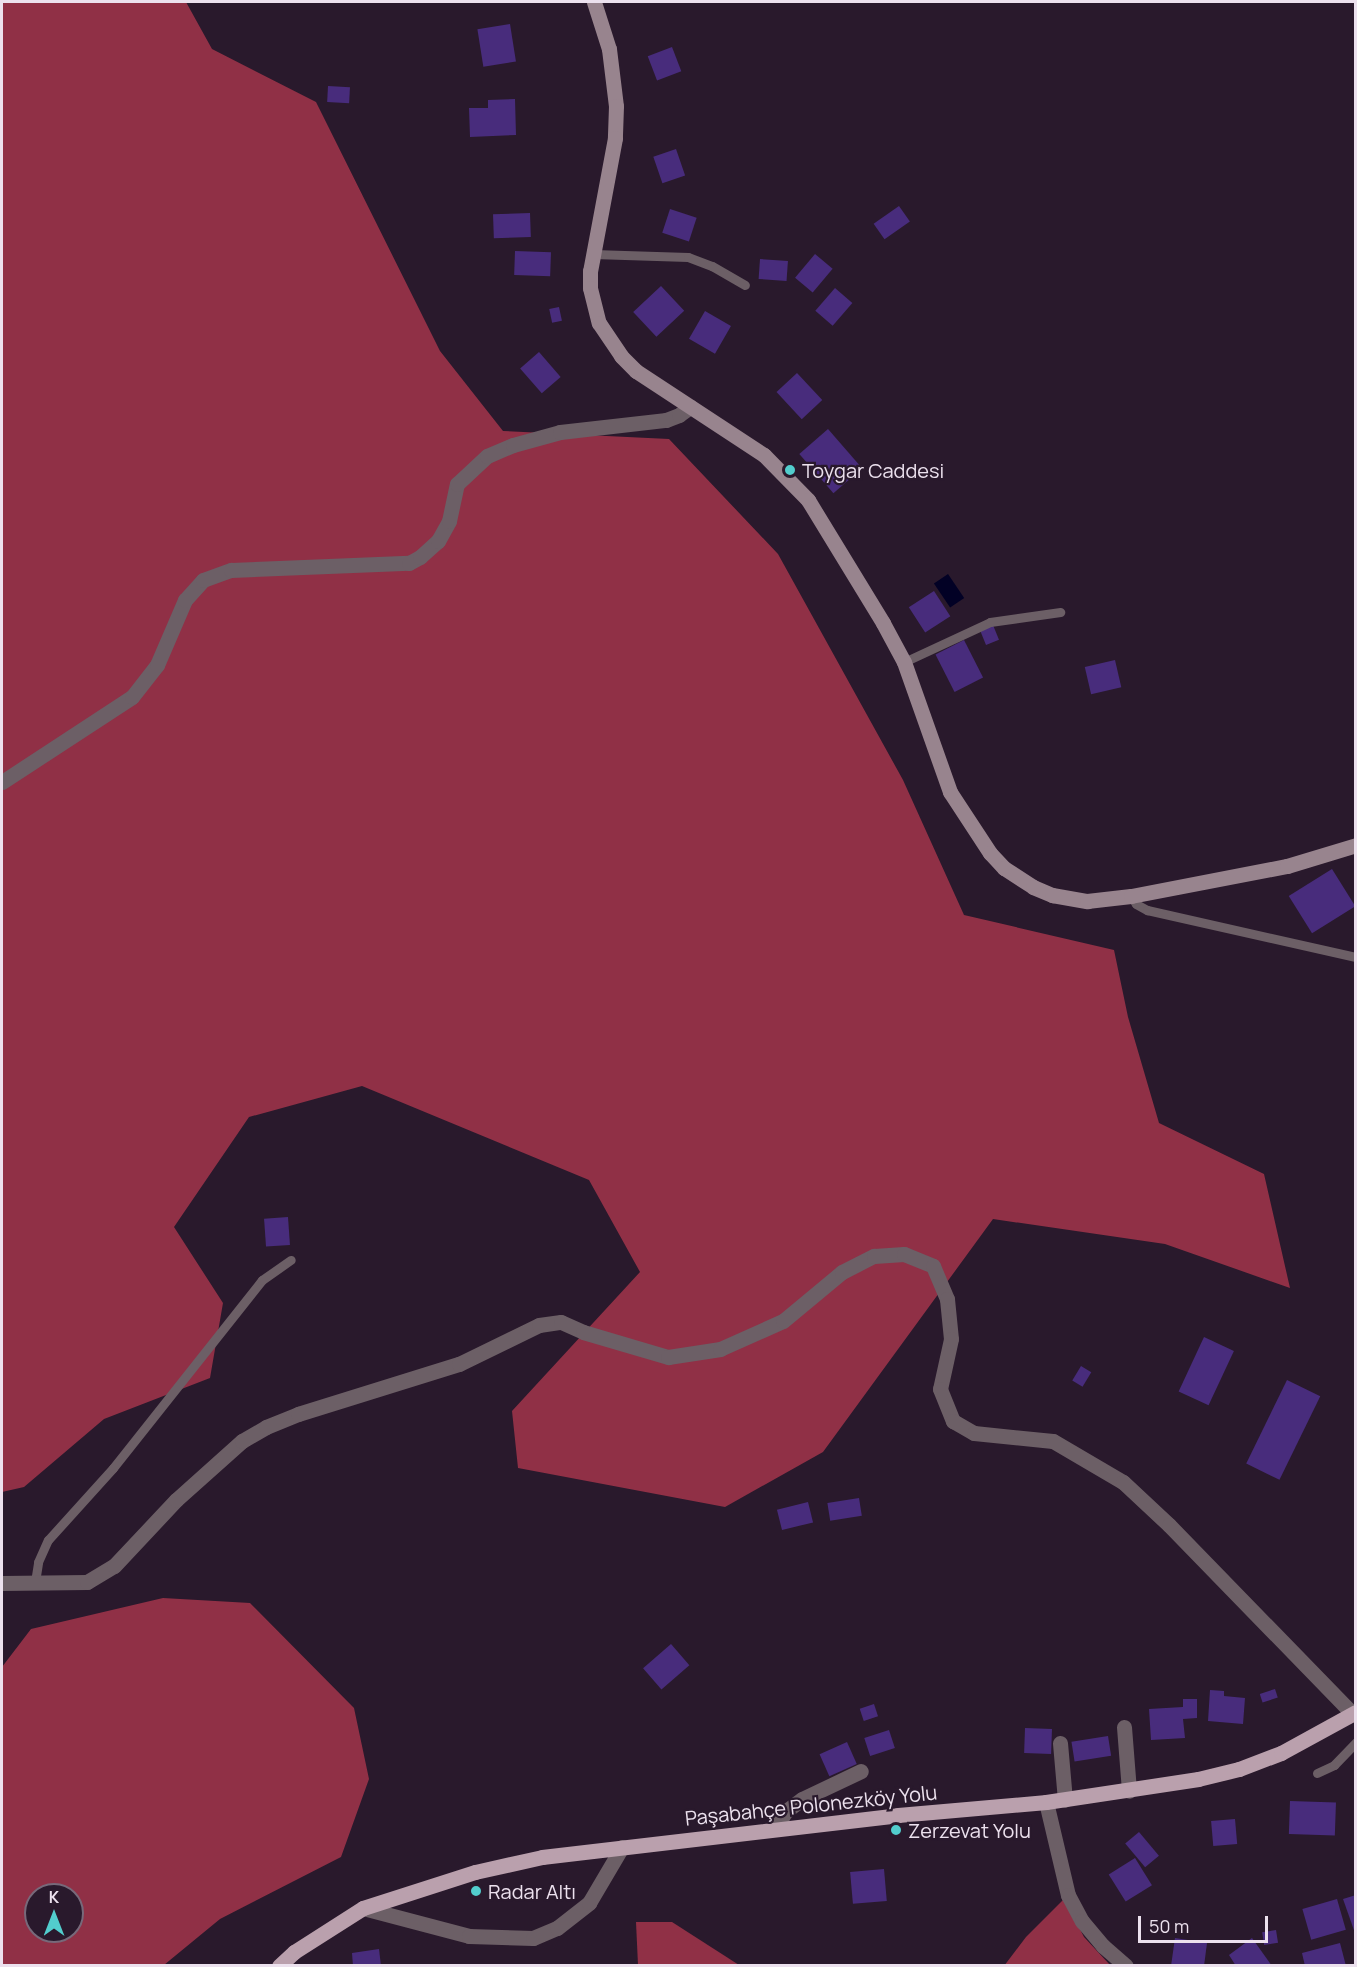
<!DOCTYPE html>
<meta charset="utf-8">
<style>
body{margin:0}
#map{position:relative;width:1357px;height:1967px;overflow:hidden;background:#29192c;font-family:Manrope,sans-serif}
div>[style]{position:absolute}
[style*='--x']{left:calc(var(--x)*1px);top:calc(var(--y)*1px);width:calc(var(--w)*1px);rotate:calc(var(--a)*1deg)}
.forest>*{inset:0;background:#903046}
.water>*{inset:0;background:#020125;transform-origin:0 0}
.building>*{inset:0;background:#482c7c;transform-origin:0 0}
.service>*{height:9px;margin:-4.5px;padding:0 4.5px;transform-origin:4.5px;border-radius:4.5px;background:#6c5f66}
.minor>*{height:15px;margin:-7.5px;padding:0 7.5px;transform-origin:7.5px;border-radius:7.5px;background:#6c5f66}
.tertiary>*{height:15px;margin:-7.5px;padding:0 7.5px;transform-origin:7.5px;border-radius:7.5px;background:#6c5f66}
.secondary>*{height:15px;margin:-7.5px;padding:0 7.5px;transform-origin:7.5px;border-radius:7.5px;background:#98848e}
.primary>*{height:15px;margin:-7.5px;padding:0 7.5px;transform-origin:7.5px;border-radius:7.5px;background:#baa0ad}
.dots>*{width:16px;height:16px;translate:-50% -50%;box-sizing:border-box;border:3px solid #29192c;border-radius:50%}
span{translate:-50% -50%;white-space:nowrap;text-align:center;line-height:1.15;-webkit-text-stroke:4.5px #29192c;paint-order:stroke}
.poi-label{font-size:20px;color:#ece1ee}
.left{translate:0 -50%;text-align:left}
.street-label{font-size:20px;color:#ece1ee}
.frame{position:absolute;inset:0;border:3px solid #ece1ee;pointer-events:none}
.north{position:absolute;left:24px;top:1883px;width:60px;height:60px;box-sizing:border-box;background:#29192c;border:2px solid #77697a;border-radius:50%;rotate:0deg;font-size:16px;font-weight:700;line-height:24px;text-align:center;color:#ece1ee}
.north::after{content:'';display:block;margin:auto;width:21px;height:27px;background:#52cdcd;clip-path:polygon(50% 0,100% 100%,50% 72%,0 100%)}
.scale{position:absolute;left:1138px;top:1916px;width:130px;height:27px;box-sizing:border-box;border:3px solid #ece1ee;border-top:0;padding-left:8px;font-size:18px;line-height:21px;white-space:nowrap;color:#ece1ee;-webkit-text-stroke:4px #29192c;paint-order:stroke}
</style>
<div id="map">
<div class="forest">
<div style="clip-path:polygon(2px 2px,186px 2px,212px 49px,316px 102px,440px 351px,503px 431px,669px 439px,778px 554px,903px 780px,964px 915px,1114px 950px,1128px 1017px,1159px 1123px,1264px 1174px,1290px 1288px,1165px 1244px,993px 1219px,823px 1452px,725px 1507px,518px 1468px,512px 1411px,640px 1272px,589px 1180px,362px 1086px,249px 1117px,174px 1227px,223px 1303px,210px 1378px,104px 1419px,24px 1487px,2px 1492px)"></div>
<div style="clip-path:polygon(evenodd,163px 1598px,250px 1603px,354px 1708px,369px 1779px,341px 1857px,220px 1919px,164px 1965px,2px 1965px,2px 1667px,31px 1629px,163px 1598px,36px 1895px,72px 1895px,72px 1931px,36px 1931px,36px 1895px)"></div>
<div style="clip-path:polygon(1064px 1899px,1084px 1937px,1110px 1965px,1004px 1966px,1026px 1937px)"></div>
<div style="clip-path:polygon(636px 1922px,672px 1922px,739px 1965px,638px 1965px)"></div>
</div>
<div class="water">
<div style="left:948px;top:574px;width:29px;height:17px;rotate:56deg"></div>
</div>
<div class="building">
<div style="left:510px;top:24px;width:38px;height:33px;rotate:81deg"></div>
<div style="left:672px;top:47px;width:26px;height:26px;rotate:69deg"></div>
<div style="left:328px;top:86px;width:22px;height:16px;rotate:3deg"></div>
<div style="clip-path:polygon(515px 99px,516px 135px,470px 137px,469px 108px,488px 108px,488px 100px)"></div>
<div style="left:676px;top:149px;width:28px;height:24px;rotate:71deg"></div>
<div style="left:899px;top:206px;width:19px;height:31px;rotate:55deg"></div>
<div style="left:670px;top:209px;width:28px;height:25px;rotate:18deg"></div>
<div style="left:530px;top:213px;width:24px;height:37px;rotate:88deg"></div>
<div style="left:515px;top:251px;width:36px;height:24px;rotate:2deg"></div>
<div style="left:815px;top:254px;width:23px;height:31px;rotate:40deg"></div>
<div style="left:760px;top:259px;width:28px;height:20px;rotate:4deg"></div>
<div style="left:661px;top:286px;width:34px;height:38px;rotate:47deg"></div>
<div style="left:835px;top:288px;width:23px;height:30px;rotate:41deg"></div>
<div style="left:559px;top:307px;width:14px;height:10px;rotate:78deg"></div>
<div style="left:705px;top:311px;width:30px;height:32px;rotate:30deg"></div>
<div style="left:539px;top:352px;width:33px;height:25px;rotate:49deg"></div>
<div style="left:797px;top:373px;width:37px;height:28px;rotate:47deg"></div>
<div style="left:828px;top:429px;width:52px;height:38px;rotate:49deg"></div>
<div style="left:934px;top:591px;width:30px;height:30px;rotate:57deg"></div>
<div style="left:993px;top:625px;width:16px;height:14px;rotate:68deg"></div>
<div style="left:964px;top:640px;width:42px;height:32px;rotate:63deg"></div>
<div style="left:1115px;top:660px;width:28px;height:31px;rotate:77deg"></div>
<div style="left:1332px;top:869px;width:44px;height:51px;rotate:58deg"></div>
<div style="left:288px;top:1217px;width:28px;height:24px;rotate:86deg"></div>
<div style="left:1204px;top:1337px;width:33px;height:60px;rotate:25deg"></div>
<div style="left:1081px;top:1366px;width:12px;height:17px;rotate:31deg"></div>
<div style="left:1287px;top:1380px;width:37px;height:93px;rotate:26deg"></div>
<div style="left:859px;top:1498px;width:18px;height:32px;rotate:81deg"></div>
<div style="left:808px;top:1502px;width:21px;height:32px;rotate:76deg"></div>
<div style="left:671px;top:1644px;width:28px;height:37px;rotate:49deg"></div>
<div style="left:1275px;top:1689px;width:9px;height:16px;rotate:72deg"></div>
<div style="clip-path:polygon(1210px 1690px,1224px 1691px,1224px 1696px,1245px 1698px,1243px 1724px,1208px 1721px)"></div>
<div style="clip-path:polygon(1183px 1699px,1197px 1699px,1197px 1718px,1183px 1719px,1185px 1738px,1151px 1740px,1149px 1709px,1183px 1707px)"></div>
<div style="left:874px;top:1704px;width:13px;height:15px;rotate:72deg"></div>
<div style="left:1025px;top:1728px;width:27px;height:25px;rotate:2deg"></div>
<div style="left:889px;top:1730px;width:19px;height:26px;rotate:72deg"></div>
<div style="left:1108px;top:1736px;width:20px;height:37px;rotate:81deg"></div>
<div style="left:847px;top:1742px;width:24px;height:30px;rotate:66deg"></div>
<div style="left:1290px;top:1801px;width:46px;height:33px;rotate:2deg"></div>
<div style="left:1235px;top:1819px;width:25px;height:24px;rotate:85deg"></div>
<div style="left:1139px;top:1832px;width:31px;height:18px;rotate:50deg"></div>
<div style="left:1135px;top:1858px;width:32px;height:31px;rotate:58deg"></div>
<div style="left:884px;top:1869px;width:32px;height:34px;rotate:85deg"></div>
<div style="clip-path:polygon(1356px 1895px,1356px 1933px,1355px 1933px,1343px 1899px)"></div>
<div style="left:1337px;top:1899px;width:32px;height:36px;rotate:74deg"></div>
<div style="left:1276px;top:1930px;width:13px;height:14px;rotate:81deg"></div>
<div style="clip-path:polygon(1175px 1938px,1207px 1943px,1204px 1966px,1171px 1966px)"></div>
<div style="clip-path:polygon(1252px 1938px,1272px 1966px,1236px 1966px,1229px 1955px)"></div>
<div style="clip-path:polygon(1340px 1943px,1346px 1966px,1305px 1966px,1302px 1953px)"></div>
<div style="clip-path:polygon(379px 1949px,381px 1966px,353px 1966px,352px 1953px)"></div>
</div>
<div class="service">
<div style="--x:593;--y:254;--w:95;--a:1.8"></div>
<div style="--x:688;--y:257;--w:26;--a:21"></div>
<div style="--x:712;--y:266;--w:38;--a:30"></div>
<div style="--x:904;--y:662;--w:95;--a:-24.9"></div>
<div style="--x:990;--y:622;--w:71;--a:-8.1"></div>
<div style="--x:1131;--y:896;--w:9;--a:58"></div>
<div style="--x:1136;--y:904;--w:13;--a:29"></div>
<div style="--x:1147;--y:910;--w:214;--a:12.7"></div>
<div style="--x:35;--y:1582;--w:20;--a:-81"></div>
<div style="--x:38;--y:1562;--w:24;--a:-66"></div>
<div style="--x:48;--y:1540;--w:97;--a:-47.9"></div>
<div style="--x:113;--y:1468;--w:240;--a:-51.6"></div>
<div style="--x:262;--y:1280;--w:35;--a:-35"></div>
<div style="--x:1317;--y:1773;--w:19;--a:-25"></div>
<div style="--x:1334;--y:1765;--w:32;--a:-46"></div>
</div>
<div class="minor">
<div style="--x:2;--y:782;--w:155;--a:-33.2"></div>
<div style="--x:132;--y:697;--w:41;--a:-52"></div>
<div style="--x:157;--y:665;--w:71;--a:-66.7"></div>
<div style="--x:185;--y:600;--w:27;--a:-48"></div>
<div style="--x:203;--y:580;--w:30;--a:-20"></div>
<div style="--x:231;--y:570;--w:178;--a:-2.3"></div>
<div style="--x:409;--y:563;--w:13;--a:-29"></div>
<div style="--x:420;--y:557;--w:24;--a:-42"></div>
<div style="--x:438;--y:541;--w:23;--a:-61"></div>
<div style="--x:449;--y:521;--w:38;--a:-78"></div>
<div style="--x:457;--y:484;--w:41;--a:-43"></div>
<div style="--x:487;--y:456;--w:28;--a:-23"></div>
<div style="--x:513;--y:445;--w:49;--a:-15.5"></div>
<div style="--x:560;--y:432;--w:107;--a:-6.5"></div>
<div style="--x:666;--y:420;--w:14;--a:-21"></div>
<div style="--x:679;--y:415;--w:14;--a:-36"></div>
<div style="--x:2;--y:1583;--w:85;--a:-0.7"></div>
<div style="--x:87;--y:1582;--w:31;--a:-31"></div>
<div style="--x:114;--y:1566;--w:91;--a:-46.8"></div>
<div style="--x:176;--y:1500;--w:89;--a:-41.8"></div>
<div style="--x:242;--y:1441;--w:28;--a:-30"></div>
<div style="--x:266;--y:1427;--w:35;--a:-22"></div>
<div style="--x:298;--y:1414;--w:169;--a:-17.3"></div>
<div style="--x:459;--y:1364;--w:89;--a:-26"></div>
<div style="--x:539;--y:1325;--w:22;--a:-8"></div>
<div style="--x:561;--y:1322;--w:24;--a:24"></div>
<div style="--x:583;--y:1332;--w:89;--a:16.4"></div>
<div style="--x:668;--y:1357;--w:53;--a:-8.7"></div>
<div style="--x:720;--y:1349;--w:69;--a:-24"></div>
<div style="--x:783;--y:1321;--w:77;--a:-39.7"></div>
<div style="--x:842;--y:1272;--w:36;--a:-27"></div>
<div style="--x:874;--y:1256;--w:30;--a:-4"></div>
<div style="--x:904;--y:1254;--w:31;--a:22"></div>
<div style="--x:933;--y:1266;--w:36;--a:67"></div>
<div style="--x:947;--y:1299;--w:40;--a:84.3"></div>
<div style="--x:951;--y:1339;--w:51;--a:102.4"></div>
<div style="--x:940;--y:1389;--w:35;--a:68"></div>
<div style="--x:953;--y:1421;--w:24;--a:30"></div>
<div style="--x:974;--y:1433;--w:79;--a:5.8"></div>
<div style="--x:1053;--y:1441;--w:81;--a:30.4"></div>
<div style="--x:1123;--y:1482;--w:63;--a:43.1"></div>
<div style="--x:1169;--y:1525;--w:264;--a:45.8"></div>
<div style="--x:1124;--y:1727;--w:64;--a:85.5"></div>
<div style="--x:1060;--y:1743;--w:57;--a:85"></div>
<div style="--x:775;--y:1829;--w:21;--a:-59"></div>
<div style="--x:786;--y:1811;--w:20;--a:-37"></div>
<div style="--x:802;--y:1799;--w:65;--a:-25.4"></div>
<div style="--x:363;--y:1908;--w:110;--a:14.8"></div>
<div style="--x:469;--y:1936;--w:64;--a:1.8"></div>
<div style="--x:533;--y:1938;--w:26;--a:-23"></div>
<div style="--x:557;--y:1928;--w:41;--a:-38"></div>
<div style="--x:589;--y:1903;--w:65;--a:-59.5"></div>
</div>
<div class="tertiary">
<div style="--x:1046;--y:1802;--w:96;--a:76.7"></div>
<div style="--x:1068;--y:1895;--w:30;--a:62"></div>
<div style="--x:1082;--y:1921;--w:33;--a:50"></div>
<div style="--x:1103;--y:1946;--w:30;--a:41"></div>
</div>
<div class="secondary">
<div style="--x:594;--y:2;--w:49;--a:72.3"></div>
<div style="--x:609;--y:49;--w:57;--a:83"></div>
<div style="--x:616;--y:106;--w:32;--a:92"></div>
<div style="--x:615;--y:138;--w:135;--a:100.6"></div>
<div style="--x:590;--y:271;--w:17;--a:90"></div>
<div style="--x:590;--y:288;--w:36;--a:76"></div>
<div style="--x:599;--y:323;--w:40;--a:56"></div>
<div style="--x:621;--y:356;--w:21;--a:45"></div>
<div style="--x:636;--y:371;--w:153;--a:33.3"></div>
<div style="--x:764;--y:455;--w:63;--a:45.6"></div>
<div style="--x:808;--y:500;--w:144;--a:58.6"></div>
<div style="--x:883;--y:623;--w:44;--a:61.7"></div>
<div style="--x:904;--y:662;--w:138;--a:70.5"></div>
<div style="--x:950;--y:792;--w:73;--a:56.7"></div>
<div style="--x:990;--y:853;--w:21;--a:47"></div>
<div style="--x:1004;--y:868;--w:35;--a:33"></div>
<div style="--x:1033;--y:887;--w:21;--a:23"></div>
<div style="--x:1052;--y:895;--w:36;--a:10"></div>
<div style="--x:1087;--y:901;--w:44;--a:-6.5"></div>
<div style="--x:1131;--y:896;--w:159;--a:-10.9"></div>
<div style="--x:1287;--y:866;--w:72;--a:-16.9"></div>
</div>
<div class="primary">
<div style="--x:279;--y:1966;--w:21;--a:-43"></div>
<div style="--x:294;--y:1952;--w:82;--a:-32.5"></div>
<div style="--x:363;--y:1908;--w:118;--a:-17.8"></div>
<div style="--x:475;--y:1872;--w:69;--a:-12.6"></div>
<div style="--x:542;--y:1857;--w:358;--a:-6.7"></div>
<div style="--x:898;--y:1815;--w:149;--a:-5"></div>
<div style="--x:1046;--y:1802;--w:154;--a:-8.6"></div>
<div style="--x:1198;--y:1779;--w:42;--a:-13.7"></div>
<div style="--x:1239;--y:1769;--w:45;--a:-20.9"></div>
<div style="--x:1281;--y:1753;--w:85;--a:-28.7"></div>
</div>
<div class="dots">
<div style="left:790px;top:470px;background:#52cdcd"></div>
<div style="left:896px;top:1830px;background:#52cdcd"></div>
<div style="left:476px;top:1891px;background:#52cdcd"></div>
</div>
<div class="poi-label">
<span class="left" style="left:802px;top:470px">Toygar Caddesi</span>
<span class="left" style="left:908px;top:1830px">Zerzevat Yolu</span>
<span class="left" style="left:488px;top:1891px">Radar Altı</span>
</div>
<div class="street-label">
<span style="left:811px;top:1805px;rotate:-6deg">Paşabahçe Polonezköy Yolu</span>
</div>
<div class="frame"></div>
<div class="north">K</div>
<div class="scale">50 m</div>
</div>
